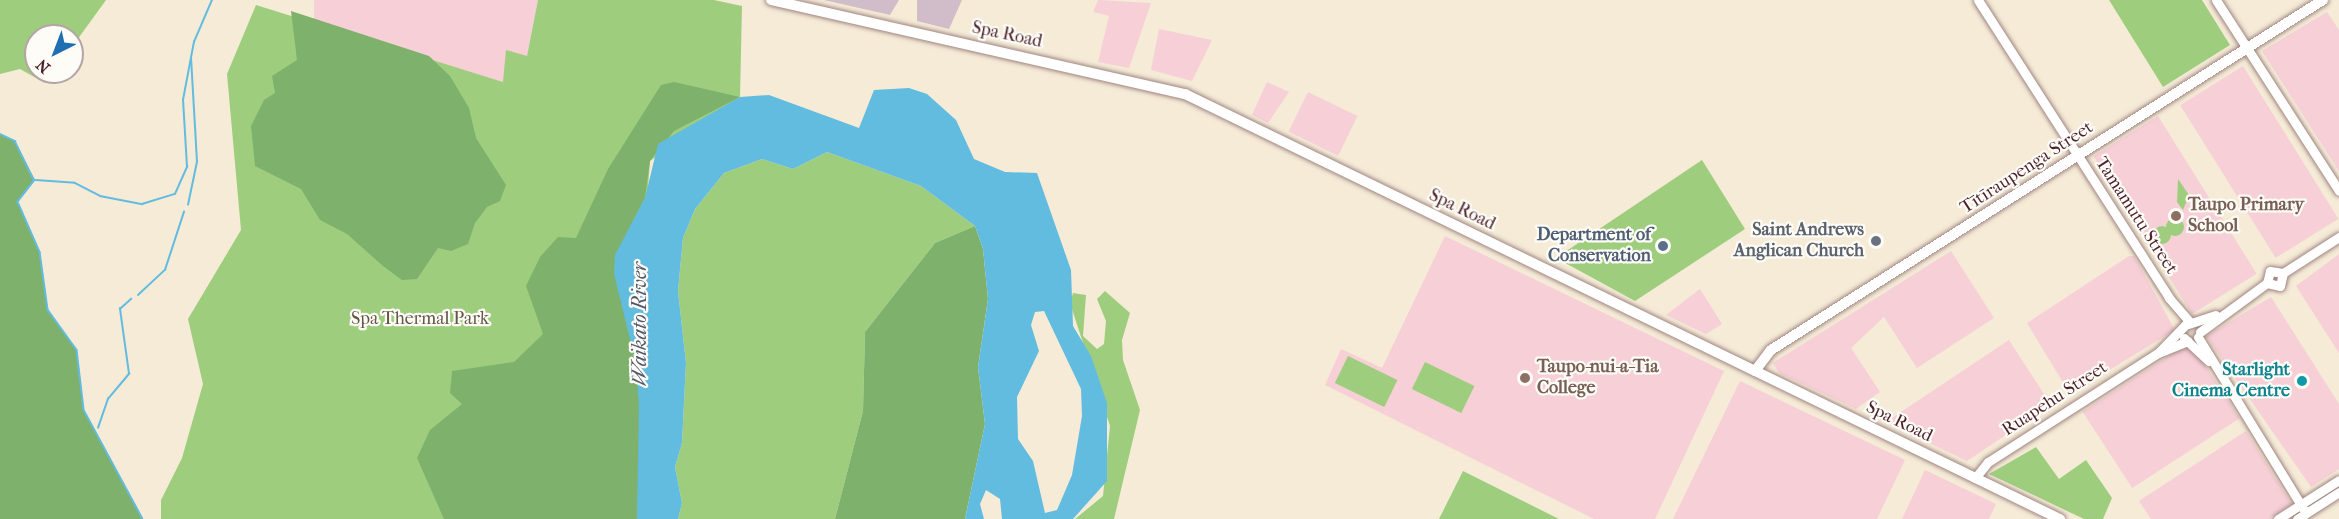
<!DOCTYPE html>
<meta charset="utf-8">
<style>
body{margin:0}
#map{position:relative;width:2339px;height:519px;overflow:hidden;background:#f5ebd7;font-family:"IM FELL French Canon",serif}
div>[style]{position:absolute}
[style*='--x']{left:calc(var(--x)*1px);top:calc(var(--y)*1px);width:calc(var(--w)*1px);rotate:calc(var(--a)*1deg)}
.built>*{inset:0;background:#f6cfd7;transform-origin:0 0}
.industrial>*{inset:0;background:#d1bdc9}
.green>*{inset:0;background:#9ece7d;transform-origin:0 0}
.round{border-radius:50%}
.forest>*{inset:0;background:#7eb16c}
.water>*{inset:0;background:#62bce0}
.stream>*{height:1.5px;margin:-0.75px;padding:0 0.75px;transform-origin:0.75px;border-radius:0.75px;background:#62bce0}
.roads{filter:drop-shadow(0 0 2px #a08581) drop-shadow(0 0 2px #a08581)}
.tertiary>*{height:9px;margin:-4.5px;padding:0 4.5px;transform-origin:4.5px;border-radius:4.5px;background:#fff}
.secondary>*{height:10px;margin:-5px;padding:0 5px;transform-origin:5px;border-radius:5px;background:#fff}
.dots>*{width:16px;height:16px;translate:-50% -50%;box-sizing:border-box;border:3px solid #fdfcf7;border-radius:50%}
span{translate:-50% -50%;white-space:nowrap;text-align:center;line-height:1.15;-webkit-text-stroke:4.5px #fdfcf7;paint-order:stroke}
.street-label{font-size:18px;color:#4a1f2b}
.education-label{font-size:18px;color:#785e54;font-weight:700}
.left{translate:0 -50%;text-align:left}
.worship-label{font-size:18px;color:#5b616d;font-weight:700}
.right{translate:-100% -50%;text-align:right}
.service-label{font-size:18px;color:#4e5e75;font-weight:700}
.park-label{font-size:18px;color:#635444}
.culture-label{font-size:18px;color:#0d838f;font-weight:700}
.water-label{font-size:20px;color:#52566a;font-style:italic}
.north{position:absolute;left:24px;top:24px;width:60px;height:60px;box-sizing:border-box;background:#fdfcf7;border:2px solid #b5a4a5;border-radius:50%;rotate:222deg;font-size:16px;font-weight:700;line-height:24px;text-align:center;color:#4a1f2b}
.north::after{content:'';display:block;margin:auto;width:21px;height:27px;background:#1f6fb2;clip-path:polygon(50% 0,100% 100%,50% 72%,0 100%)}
</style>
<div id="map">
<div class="built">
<div style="clip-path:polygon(314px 0,538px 0,527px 56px,503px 82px,314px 24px)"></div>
<div style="clip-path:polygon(1098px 0,1151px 3px,1129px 68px,1098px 62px,1109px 16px,1093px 12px)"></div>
<div style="clip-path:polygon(2327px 12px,2339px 30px,2339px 171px,2262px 51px)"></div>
<div style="clip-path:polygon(1159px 29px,1212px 40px,1192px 81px,1151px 70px)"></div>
<div style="left:2243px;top:66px;width:180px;height:74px;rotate:58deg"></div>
<div style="clip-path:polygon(1267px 82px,1289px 92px,1268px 123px,1252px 115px)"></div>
<div style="left:1308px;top:92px;width:55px;height:44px;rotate:26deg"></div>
<div style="left:2158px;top:116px;width:186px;height:76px;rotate:58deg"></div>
<div style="clip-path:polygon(1445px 236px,1724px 371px,1655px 519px,1594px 519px,1325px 385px,1341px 349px,1382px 368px)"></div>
<div style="clip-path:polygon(1951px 251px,1994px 318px,1917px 368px,1884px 317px,1851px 348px,1880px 392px,1856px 409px,1779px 373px,1773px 363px)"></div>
<div style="clip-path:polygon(2339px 254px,2339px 353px,2296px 286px)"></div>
<div style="clip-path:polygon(2129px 256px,2134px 256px,2175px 330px,2070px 394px,2027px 323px)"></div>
<div style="clip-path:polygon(1700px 289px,1722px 324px,1706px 334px,1666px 315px)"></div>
<div style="clip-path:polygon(2271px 297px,2339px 404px,2339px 469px,2311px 487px,2206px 336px)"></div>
<div style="clip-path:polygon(2009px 340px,2051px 405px,1967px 461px,1892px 425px,1889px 420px)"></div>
<div style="left:2190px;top:342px;width:91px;height:128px;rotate:57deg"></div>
<div style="clip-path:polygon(1740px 381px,1905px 460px,1877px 519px,1673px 519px)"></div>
<div style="clip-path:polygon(2246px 431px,2292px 504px,2270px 519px,2151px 519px,2139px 501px)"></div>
<div style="clip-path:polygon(1925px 470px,1996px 504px,1989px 519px,1902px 519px)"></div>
</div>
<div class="industrial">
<div style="clip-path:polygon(824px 0,899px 0,890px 15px)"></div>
<div style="clip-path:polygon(917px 0,962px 0,949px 29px,917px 21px)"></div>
</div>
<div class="green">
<div style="clip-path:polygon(0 0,106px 0,72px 47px,72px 36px,36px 36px,36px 72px,54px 72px,45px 83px,20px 69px,0 74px)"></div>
<div style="clip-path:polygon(538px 0,714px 0,742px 6px,740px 97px,650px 161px,635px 359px,641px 444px,637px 519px,161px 519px,161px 500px,182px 458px,203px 384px,188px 319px,241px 230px,227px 74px,256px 5px,503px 82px,506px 50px,527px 56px)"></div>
<div style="clip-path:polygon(2109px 0,2202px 0,2230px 45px,2163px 87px)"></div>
<div style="clip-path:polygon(827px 152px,921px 186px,975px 226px,935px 243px,865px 332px,863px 411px,835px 519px,678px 519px,682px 503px,675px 467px,682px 443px,686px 363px,678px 291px,683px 238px,695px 209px,724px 173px,762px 159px,793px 169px)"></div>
<div style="clip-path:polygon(1702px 160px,1745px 229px,1635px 301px,1556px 258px)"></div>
<div style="clip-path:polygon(2178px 179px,2189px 195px,2183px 210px,2177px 202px)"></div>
<div class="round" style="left:2166px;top:218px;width:18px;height:18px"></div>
<div class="round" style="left:2153px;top:226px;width:18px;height:18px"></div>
<div style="clip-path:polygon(1105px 291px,1130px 313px,1122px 340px,1123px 360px,1140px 410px,1114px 519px,1075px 519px,1103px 496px,1110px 426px,1070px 303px,1073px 293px,1086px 295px,1083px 336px,1097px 349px,1104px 344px,1106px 321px,1097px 299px)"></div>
<div style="left:1348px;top:356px;width:55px;height:30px;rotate:26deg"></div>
<div style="left:1425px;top:362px;width:55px;height:30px;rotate:26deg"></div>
<div style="clip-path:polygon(2036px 447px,2059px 479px,2086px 460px,2112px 498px,2103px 519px,2084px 519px,1989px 474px)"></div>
<div style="clip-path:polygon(1463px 471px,1559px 519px,1439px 519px)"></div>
</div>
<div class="forest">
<div style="clip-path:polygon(291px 11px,429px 56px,450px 76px,469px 108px,476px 138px,506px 185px,500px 201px,487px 207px,475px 223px,468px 244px,451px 251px,438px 248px,417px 279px,402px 280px,383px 266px,347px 234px,320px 220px,301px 189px,255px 166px,251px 126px,264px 100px,275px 93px,272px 76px,297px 60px)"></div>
<div style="clip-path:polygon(674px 82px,740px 97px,674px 131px,650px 161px,645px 198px,632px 223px,641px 444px,637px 519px,444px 519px,417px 458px,430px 430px,462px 404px,450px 393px,452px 371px,514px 362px,543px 334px,526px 286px,540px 257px,558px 237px,576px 238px,608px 169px,661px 85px)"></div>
<div style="clip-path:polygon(0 134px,15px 141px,35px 180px,18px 202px,40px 252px,48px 310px,77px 350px,84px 410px,143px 519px,0 519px)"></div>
<div style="clip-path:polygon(975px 226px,983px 249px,988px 299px,978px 367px,985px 424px,965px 519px,835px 519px,863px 411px,865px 332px,935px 243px)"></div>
</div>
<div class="water">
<div style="clip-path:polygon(evenodd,909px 88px,927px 94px,956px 120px,974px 159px,1005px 172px,1037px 173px,1071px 270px,1073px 326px,1091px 356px,1107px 403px,1107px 481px,1073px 519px,1002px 519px,1000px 499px,986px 490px,980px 504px,984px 519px,965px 519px,985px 424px,978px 367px,988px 299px,983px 249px,975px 226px,921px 186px,827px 152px,793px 169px,762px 159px,724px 173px,695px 209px,683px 238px,678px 291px,686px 363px,682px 443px,675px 467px,682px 503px,678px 519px,637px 519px,639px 404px,635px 359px,614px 274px,615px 255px,645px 198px,658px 144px,740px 97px,769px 95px,859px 128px,874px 90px,909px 88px,1044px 311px,1081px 389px,1082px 416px,1072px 475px,1057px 510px,1045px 513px,1033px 461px,1018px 439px,1017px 397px,1039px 351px,1031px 325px,1035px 312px,1044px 311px)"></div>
</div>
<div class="stream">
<div style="--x:0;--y:134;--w:17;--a:25"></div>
<div style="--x:15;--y:141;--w:43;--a:64"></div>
<div style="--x:35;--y:180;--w:28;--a:128"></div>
<div style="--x:18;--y:202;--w:55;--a:66.3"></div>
<div style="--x:40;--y:252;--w:59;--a:82.1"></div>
<div style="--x:48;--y:310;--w:49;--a:54.1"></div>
<div style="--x:77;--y:350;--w:60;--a:83.3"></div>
<div style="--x:84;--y:410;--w:124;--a:61.6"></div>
<div style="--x:36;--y:180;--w:39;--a:4"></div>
<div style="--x:75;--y:183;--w:28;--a:27"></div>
<div style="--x:100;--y:196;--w:43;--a:10.8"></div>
<div style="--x:142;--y:204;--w:34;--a:-17"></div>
<div style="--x:175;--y:194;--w:30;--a:-66"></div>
<div style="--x:187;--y:167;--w:67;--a:-93.4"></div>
<div style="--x:183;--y:100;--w:59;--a:-79.3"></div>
<div style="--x:194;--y:42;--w:46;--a:-66.8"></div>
<div style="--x:188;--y:205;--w:44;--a:-78.2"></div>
<div style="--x:197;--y:162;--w:104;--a:-93.3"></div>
<div style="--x:138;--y:295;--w:37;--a:-43"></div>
<div style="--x:165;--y:270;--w:61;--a:-71.9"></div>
<div style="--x:98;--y:428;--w:31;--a:-71"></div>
<div style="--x:108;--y:399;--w:33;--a:-50"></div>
<div style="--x:129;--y:374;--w:66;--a:-97.9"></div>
<div style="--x:120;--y:309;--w:15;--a:-42"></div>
</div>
<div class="roads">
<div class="tertiary">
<div style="--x:1978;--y:0;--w:354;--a:57.3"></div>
<div style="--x:2169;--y:298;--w:33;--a:49"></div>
<div style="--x:2216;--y:0;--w:227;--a:57.2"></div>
<div style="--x:2283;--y:273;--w:67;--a:-32.7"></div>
<div style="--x:2267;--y:283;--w:12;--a:-76"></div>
<div style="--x:2270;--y:271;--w:13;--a:9"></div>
<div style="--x:2267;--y:283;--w:13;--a:13"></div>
<div style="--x:2280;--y:286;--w:13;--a:-77"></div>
<div style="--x:2200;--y:332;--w:83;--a:-36.2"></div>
<div style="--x:2198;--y:337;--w:206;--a:58.5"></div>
<div style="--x:2184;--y:338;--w:34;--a:43"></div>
<div style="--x:2160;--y:351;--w:36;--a:-46"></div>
<div style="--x:2185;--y:325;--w:32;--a:-18"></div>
<div style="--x:1975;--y:478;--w:21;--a:-51"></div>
<div style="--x:1988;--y:462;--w:202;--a:-32.7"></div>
<div style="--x:2158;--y:353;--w:32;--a:-22"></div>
<div style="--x:2278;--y:519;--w:72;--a:-32.6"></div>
<div style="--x:2297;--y:519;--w:50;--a:-32.7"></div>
</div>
<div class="secondary">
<div style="--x:771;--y:0;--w:425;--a:12.8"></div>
<div style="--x:1185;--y:94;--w:973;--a:25.91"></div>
<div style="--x:1755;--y:371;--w:26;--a:-53"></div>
<div style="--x:1771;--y:350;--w:654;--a:-32.38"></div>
</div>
</div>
<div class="dots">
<div style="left:2176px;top:216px;background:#8d6e63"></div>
<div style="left:1876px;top:241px;background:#6b7280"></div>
<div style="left:1663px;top:246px;background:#5c6f8a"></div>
<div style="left:1525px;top:378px;background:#8d6e63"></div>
<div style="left:2302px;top:381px;background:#0f9aa8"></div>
</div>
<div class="street-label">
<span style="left:1007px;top:35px;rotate:12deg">Spa Road</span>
<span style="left:2027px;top:168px;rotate:-33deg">Tītīraupenga Street</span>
<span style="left:1462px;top:210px;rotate:26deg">Spa Road</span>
<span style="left:2136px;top:216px;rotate:57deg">Tamamutu Street</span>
<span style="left:2055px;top:399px;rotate:-33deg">Ruapehu Street</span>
<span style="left:1899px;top:422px;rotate:26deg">Spa Road</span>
</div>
<div class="education-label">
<span class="left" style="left:2188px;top:216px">Taupo Primary<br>School</span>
<span class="left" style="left:1537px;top:378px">Taupo-nui-a-Tia<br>College</span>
</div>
<div class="worship-label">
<span class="right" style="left:1864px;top:241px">Saint Andrews<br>Anglican Church</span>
</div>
<div class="service-label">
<span class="right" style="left:1651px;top:246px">Department of<br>Conservation</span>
</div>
<div class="park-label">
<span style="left:420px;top:319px">Spa Thermal Park</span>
</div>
<div class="culture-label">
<span class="right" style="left:2290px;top:381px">Starlight<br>Cinema Centre</span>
</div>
<div class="water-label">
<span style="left:639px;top:324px;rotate:-90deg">Waikato River</span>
</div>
<div class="north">N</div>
</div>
